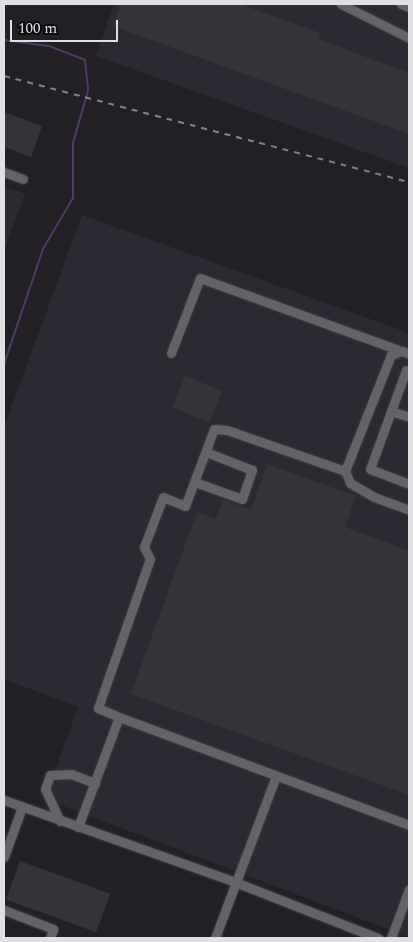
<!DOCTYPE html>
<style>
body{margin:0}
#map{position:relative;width:413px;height:942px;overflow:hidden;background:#222025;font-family:Spectral,serif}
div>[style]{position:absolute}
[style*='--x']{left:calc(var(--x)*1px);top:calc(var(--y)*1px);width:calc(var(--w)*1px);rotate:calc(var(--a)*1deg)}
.built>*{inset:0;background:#2c2932}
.stream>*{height:2px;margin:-1px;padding:0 1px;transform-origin:1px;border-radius:1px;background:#4c3b66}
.building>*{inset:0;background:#363439;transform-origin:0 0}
.roads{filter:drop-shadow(0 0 1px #3e3d41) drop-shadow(0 0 1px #3e3d41)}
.minor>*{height:9px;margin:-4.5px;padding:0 4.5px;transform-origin:4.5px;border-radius:4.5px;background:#656368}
.rail>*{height:2px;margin-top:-1px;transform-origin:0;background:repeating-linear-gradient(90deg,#828185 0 6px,transparent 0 12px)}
span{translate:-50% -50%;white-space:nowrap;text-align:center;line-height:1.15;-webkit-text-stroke:4px #0b0a0c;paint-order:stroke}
.frame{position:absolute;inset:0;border:5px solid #e0dfe2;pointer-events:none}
.scale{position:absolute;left:10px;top:20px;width:108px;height:22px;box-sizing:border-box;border:2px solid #e0dfe2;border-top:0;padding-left:6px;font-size:15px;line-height:18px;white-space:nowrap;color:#e0dfe2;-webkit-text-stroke:4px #0b0a0c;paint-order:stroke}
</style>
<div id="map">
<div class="built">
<div style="clip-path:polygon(114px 4px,409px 5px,409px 168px,96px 56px)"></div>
<div style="clip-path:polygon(4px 186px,25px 194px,4px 250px)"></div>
<div style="clip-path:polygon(82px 215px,409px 333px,409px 937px,45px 799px,78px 707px,4px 679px,4px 427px)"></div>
</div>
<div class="stream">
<div style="--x:4;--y:40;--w:45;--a:7.6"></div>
<div style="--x:49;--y:46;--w:39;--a:21"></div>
<div style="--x:85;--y:60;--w:31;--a:84"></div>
<div style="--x:88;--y:91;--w:54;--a:106.1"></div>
<div style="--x:73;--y:143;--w:55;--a:90"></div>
<div style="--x:73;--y:198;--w:59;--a:120.5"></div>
<div style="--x:43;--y:249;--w:121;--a:108.7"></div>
</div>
<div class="building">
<div style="clip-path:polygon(121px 4px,240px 4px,320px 33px,318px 39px,409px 73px,409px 134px,113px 26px)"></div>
<div style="clip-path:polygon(4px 112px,42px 126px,31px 157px,4px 147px)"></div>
<div style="left:185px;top:376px;width:40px;height:34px;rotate:22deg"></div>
<div style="clip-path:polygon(267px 464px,356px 496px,345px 527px,409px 551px,409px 795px,131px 694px,197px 512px,216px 519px,223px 500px,251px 510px)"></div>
<div style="left:20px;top:861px;width:96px;height:41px;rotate:20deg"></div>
</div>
<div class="roads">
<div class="minor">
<div style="--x:341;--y:4;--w:76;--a:26.6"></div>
<div style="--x:401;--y:4;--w:9;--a:21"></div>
<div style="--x:4;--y:172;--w:20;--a:20"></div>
<div style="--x:171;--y:353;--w:80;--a:-68.9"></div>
<div style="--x:200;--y:278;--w:215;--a:19.9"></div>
<div style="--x:409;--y:371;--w:3;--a:-162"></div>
<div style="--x:406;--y:370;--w:105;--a:110"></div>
<div style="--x:370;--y:469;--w:42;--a:21"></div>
<div style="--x:391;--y:411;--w:19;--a:18"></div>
<div style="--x:345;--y:471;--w:13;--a:67"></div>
<div style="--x:350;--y:483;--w:28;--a:30"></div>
<div style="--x:374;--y:497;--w:37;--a:20"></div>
<div style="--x:195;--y:482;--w:50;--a:19.9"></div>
<div style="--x:242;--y:499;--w:31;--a:-71"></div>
<div style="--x:252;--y:470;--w:49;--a:-158.6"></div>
<div style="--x:119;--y:717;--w:23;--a:-157"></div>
<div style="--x:98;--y:708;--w:158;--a:-70.8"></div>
<div style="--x:150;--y:559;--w:13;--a:-117"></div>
<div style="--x:144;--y:547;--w:53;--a:-69.2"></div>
<div style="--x:163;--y:497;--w:24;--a:22"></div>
<div style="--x:185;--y:506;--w:82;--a:-69.4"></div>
<div style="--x:214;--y:429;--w:13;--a:4"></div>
<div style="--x:227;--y:430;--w:125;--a:19.2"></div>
<div style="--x:345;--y:471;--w:125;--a:-68.4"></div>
<div style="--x:391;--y:355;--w:12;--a:-20"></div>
<div style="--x:402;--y:351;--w:8;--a:23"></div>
<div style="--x:4;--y:800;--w:245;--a:19.5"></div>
<div style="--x:235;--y:882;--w:154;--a:21.4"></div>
<div style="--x:60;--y:821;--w:35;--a:-115"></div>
<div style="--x:45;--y:789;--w:15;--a:-70"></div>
<div style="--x:50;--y:775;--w:21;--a:-3"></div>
<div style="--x:71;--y:774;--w:26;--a:21"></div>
<div style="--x:78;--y:827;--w:117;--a:-69.6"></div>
<div style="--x:119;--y:717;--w:309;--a:20.4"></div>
<div style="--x:4;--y:857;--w:53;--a:-70.2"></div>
<div style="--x:4;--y:910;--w:53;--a:21.2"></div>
<div style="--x:53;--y:929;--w:9;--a:108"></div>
<div style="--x:215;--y:938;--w:173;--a:-69.4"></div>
<div style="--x:391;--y:938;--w:52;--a:-69.8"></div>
</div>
</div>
<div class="rail">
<div style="--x:4;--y:76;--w:419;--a:14.7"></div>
</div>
<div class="frame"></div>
<div class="scale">100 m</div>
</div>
